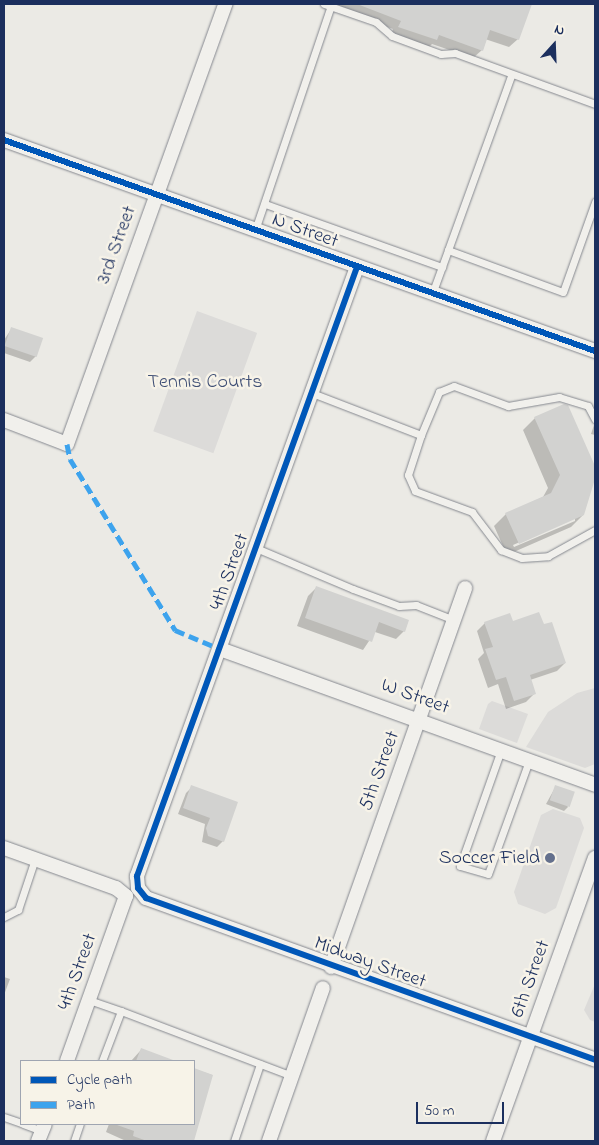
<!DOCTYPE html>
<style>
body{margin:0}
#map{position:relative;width:599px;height:1145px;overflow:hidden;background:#ebeae5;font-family:"Indie Flower",sans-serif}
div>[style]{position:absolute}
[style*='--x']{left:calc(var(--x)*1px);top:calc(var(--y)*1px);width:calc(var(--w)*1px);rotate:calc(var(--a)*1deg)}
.green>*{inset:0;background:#dcdbd9;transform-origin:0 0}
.shadow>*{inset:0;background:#0003}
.building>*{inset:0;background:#d2d2d0;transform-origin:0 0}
.roads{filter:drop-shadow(0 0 1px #85888f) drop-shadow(0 0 1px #85888f)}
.lane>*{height:7px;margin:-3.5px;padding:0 3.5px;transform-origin:3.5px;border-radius:3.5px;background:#f1f0ec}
.street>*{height:14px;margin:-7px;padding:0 7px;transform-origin:7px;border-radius:7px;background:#f1f0ec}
.quiet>*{height:5px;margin-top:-2.5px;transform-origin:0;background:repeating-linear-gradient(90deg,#3da3ed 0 10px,transparent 0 15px)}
.cycleway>*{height:6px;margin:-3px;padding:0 3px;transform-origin:3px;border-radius:3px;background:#0057b8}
.dots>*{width:14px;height:14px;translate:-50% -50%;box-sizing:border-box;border:2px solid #f7f3e8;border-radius:50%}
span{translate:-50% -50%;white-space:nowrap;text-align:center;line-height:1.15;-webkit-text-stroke:5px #f7f3e8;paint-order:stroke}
.street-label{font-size:20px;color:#1b2f5e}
.park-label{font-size:20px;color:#3f4f75}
.poi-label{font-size:20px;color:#1b2f5e}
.right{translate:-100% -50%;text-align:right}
.frame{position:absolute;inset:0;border:5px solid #1b2f5e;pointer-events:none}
.legend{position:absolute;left:20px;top:1060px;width:175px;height:65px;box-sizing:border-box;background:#f7f3e8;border:1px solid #9fa5b1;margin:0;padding:6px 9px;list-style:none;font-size:15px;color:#1b2f5e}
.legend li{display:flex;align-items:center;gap:10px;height:25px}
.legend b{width:25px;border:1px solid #9fa5b1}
.north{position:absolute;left:529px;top:20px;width:50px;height:50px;-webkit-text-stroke:4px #f7f3e8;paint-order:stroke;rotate:20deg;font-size:14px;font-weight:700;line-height:20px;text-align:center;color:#1b2f5e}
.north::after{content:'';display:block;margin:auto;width:18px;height:22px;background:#1b2f5e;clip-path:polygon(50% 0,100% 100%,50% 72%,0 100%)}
.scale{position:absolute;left:416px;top:1102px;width:88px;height:22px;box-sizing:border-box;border:2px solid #1b2f5e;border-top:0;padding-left:6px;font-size:15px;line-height:18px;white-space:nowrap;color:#1b2f5e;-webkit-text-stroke:4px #f7f3e8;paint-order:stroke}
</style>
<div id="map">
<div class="green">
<div style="left:197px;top:311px;width:64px;height:128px;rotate:20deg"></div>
<div style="clip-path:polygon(595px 688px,595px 764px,585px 768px,526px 747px,548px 712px,577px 693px)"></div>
<div style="clip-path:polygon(492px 701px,528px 714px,517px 743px,479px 729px,488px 704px)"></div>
<div style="clip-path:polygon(553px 809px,580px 818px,584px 828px,556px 908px,545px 914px,518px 904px,514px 892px,541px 815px)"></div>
<div style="clip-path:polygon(595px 984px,595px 1022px,590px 1020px,584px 1010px)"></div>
</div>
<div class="shadow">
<div style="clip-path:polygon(323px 4px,530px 4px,518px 39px,509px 47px,485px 39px,482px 50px,473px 58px,432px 44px,428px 48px,391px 35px,393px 29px)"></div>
<div style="clip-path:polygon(12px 328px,36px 356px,30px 362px,4px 353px,4px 340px)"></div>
<div style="clip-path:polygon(evenodd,567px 406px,595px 469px,583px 515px,571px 527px,507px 555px,494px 526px,506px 514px,543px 497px,548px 488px,523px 430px,535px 418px,567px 406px,575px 518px,575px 521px,514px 547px,513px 545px,575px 518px)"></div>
<div style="clip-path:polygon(595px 422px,595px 435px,591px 434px)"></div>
<div style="clip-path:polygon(317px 587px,404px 631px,396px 639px,375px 632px,363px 650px,297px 626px,308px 596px)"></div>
<div style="clip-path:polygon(512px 622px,543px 626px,565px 663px,557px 671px,530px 680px,534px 694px,526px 702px,506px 709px,498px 684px,488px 688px,478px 659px,484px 653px,477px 631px,485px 623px)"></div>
<div style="clip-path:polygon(556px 786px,568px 807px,564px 811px,546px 804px)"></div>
<div style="clip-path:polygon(192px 787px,237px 803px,223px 841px,217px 847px,202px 842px,205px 824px,178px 814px,186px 793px)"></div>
<div style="clip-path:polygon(4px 977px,10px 979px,4px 995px)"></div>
<div style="clip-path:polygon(141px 1050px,173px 1061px,131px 1061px)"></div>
<div style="clip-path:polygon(194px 1069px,212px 1075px,192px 1141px,126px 1141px,106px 1132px,109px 1124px,194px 1124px)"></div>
</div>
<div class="building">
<div style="clip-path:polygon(357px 4px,532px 4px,519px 40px,490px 30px,483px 51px,439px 35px,437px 40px,398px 27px,401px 21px)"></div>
<div style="left:11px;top:327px;width:34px;height:20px;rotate:19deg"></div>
<div style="clip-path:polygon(564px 404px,568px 405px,595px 466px,595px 479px,584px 515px,519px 544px,505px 513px,551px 493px,560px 475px,534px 417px)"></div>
<div style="clip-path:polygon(316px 586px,409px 620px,405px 632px,379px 622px,372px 642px,305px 618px)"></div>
<div style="clip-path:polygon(539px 612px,544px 624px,552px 622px,566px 663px,530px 675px,536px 694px,514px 701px,506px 677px,496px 680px,485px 649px,493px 647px,484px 622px,510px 613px,513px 621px)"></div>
<div style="clip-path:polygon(191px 785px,238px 802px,224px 842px,208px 836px,206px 828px,210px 818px,183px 808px)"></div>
<div style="left:555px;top:785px;width:21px;height:16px;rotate:19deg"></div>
<div style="clip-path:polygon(141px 1048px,173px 1060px,173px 1061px,136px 1061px)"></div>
<div style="clip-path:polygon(194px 1068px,213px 1075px,194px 1141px,147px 1141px,133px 1136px,134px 1131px,117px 1125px,194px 1124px)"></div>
</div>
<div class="roads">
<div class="lane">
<div style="--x:324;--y:4;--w:55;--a:19.1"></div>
<div style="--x:376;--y:22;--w:21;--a:41"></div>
<div style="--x:392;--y:36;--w:52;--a:20.2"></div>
<div style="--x:441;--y:54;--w:14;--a:-4"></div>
<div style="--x:455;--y:53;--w:149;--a:20"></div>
<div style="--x:265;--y:204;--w:188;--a:19.6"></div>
<div style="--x:255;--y:230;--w:237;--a:-71.3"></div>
<div style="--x:448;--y:250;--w:185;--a:-70.1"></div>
<div style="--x:432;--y:294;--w:47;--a:-70"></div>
<div style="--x:448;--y:250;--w:122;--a:20.1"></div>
<div style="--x:563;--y:292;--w:96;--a:-70.4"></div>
<div style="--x:312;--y:393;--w:117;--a:21.1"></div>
<div style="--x:421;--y:435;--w:47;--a:-67.3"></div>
<div style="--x:439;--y:392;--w:16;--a:-22"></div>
<div style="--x:454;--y:386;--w:58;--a:20.3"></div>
<div style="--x:508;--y:406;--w:52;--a:-10"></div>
<div style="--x:559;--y:397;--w:30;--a:17"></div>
<div style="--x:588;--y:406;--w:15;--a:62"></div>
<div style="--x:421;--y:435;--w:42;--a:108"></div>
<div style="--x:408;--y:475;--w:17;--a:66"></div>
<div style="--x:415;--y:491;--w:61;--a:20.2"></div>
<div style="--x:472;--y:512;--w:48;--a:52.7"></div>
<div style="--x:501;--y:550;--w:22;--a:21"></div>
<div style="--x:522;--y:558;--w:26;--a:-4"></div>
<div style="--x:548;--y:556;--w:54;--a:-29"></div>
<div style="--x:256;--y:548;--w:105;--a:22.9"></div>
<div style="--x:353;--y:589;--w:49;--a:20.3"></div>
<div style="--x:399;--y:606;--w:17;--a:-3"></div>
<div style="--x:416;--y:605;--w:41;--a:21.5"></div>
<div style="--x:501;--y:750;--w:123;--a:109.5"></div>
<div style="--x:460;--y:866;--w:29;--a:16"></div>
<div style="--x:488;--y:874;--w:120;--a:-70.1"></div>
<div style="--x:4;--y:917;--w:16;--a:-27"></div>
<div style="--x:18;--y:910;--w:54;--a:-71.6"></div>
<div style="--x:89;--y:1000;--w:34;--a:19"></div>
<div style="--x:121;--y:1011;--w:53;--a:110.8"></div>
<div style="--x:121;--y:1011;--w:183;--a:20.8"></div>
<div style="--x:4;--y:1117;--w:18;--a:19"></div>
<div style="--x:23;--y:1124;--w:20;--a:20"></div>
<div style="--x:74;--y:1141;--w:18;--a:-71"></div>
<div style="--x:234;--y:1141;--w:81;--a:-71.3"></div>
</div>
<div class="street">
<div style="--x:4;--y:140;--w:628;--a:19.65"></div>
<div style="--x:357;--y:267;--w:648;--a:109.86"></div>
<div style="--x:137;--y:876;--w:12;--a:85"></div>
<div style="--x:138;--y:888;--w:13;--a:51"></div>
<div style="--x:146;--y:898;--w:477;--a:19.8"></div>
<div style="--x:4;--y:420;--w:67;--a:20.9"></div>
<div style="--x:67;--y:444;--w:468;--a:-70.2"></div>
<div style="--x:220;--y:649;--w:399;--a:19.9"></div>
<div style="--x:4;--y:848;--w:119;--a:19.7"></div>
<div style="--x:116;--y:888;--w:13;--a:39"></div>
<div style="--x:126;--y:896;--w:175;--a:109.7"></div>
<div style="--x:331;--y:967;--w:402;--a:-70.5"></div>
<div style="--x:38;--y:1141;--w:18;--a:-68"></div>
<div style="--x:269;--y:1141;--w:162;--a:-70.6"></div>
<div style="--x:493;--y:1141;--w:301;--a:-70.2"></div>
</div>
</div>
<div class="quiet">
<div style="--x:67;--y:444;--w:15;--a:79"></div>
<div style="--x:70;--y:459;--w:201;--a:58.4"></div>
<div style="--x:175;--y:630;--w:49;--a:22.9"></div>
</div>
<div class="cycleway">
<div style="--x:4;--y:140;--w:628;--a:19.65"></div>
<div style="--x:357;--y:267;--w:648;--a:109.86"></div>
<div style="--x:137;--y:876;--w:12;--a:85"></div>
<div style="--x:138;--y:888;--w:13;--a:51"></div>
<div style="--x:146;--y:898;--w:477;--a:19.8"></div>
</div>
<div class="dots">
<div style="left:550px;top:858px;background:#64708d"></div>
</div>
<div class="street-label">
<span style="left:305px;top:231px;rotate:20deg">N Street</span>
<span style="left:117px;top:245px;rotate:-70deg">3rd Street</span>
<span style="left:230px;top:572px;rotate:-70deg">4th Street</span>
<span style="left:415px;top:697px;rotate:20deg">W Street</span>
<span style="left:380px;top:771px;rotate:-70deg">5th Street</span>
<span style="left:370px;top:963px;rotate:20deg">Midway Street</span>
<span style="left:78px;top:972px;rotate:-70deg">4th Street</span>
<span style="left:531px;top:979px;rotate:-70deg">6th Street</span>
</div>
<div class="park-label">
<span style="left:205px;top:382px">Tennis Courts</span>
</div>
<div class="poi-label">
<span class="right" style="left:540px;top:858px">Soccer Field</span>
</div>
<div class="frame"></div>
<ul class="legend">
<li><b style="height:6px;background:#0057b8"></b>Cycle path</li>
<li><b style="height:6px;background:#3da3ed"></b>Path</li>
</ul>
<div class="north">N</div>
<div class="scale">50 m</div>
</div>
